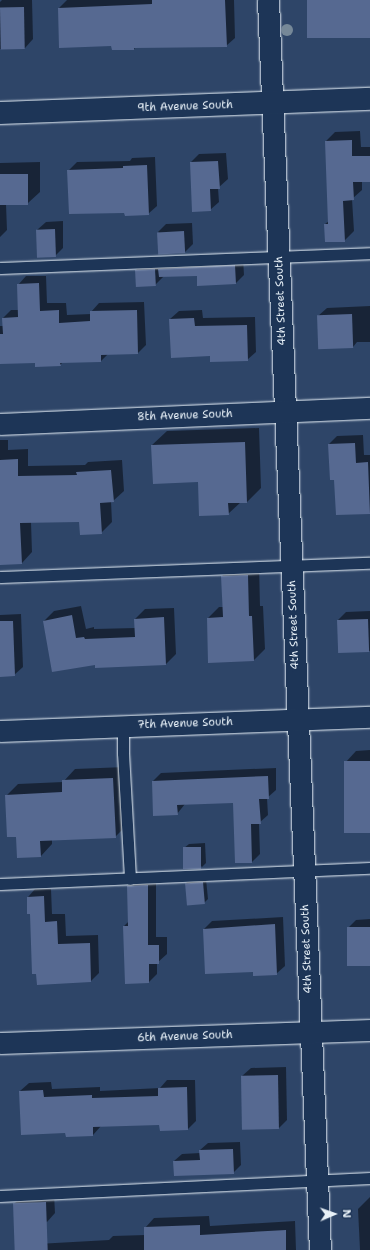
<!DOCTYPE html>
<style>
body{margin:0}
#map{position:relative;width:370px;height:1250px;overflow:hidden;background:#2e4568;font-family:"Shantell Sans",sans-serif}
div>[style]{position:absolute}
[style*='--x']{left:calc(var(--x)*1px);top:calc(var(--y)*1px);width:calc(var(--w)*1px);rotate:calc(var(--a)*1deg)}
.shadow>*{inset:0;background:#0007}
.building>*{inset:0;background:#566991;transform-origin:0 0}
.roads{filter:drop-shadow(0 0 1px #e8f1f8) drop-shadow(0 0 1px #e8f1f8)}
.lane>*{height:11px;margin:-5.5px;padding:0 5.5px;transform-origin:5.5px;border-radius:5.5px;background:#1d3557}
.street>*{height:21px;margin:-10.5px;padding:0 10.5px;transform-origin:10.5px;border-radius:10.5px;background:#1d3557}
.secondary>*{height:22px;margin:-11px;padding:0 11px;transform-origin:11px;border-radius:11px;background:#1d3557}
.trees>*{width:12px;height:12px;margin:-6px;border-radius:50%;background:#768898}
span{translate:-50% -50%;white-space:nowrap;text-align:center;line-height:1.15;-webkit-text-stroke:3px #1d3557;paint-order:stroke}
.street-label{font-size:11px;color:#e8f1f8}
.north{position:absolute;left:314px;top:1194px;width:40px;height:40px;-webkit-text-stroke:3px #1d3557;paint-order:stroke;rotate:88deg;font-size:11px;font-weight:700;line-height:16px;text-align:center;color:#e8f1f8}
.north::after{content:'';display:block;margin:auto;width:14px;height:18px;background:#e8f1f8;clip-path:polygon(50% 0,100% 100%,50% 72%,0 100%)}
</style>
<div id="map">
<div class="shadow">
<div style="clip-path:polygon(2px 0,32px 0,33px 39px,25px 48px,0 49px,0 2px)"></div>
<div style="clip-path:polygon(67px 0,234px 0,235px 38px,226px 46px,136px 47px,134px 49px,112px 45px,59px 8px)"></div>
<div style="clip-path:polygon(360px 131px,361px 147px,370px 147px,370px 181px,362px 181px,362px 190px,352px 199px,354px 231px,344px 241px,325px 224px,329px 221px,326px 141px,335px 132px)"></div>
<div style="clip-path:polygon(226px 153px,228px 179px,218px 188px,219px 202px,210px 210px,191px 162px,199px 154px)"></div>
<div style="clip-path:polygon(155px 157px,157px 206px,148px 214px,68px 171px,77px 162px,130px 161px,132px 158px)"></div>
<div style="clip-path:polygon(40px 162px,40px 192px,28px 203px,6px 204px,7px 230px,0 237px,0 163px)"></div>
<div style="clip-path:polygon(63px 221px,63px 248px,55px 256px,37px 230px,46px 222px)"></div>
<div style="clip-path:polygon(192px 223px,193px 244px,185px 252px,158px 232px,166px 224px)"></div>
<div style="clip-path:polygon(243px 258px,244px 275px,236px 283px,197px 274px,164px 276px,155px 285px,136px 285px,136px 270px,144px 262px)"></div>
<div style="clip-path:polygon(26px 276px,46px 276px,47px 303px,66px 303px,67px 315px,91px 314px,91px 312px,99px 303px,144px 302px,146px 345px,138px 353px,108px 354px,101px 361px,63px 362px,60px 365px,36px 362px,0 363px,0 326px,4px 326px,3px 318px,11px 310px,19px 310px,18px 285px)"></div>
<div style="clip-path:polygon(370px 306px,370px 342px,357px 342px,353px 347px,319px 348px,318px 316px,327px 308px)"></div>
<div style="clip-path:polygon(202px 310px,203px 318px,255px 317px,256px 352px,247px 360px,211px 355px,170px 319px,179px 311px)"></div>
<div style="clip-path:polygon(259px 428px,261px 488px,247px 502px,241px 502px,228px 514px,199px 481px,152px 445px,167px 431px)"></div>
<div style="clip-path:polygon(363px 435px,364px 455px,370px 455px,370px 513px,337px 514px,335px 479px,329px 444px,337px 436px)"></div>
<div style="clip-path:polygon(0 440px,8px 440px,8px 450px,28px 449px,28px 466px,85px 465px,88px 462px,122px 460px,124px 491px,113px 501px,111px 501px,112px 522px,101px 533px,80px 521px,31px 522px,32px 552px,22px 563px,0 564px)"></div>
<div style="clip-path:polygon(259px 564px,260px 606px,263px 606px,265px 649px,254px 660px,208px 618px,219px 607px,223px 607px,222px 576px,233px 565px)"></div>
<div style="clip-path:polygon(81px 606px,86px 629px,94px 627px,94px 629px,135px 628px,135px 619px,145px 609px,174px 608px,176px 654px,166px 664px,96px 663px,44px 621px,54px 611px)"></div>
<div style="clip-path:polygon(370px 611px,370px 651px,339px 652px,338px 620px,346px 612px)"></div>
<div style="clip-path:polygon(21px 614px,23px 667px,14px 675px,0 676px,0 615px)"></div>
<div style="clip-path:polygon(370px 750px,370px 832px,345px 763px,356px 751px)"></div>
<div style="clip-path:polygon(125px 767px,127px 825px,115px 837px,52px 839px,52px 844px,41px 856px,17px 836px,6px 796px,18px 784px,63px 782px,75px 769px)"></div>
<div style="clip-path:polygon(276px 768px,276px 790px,267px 798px,268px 815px,259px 823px,260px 854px,252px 862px,234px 802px,185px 804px,177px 814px,153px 781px,161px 773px)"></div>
<div style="clip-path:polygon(205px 843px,206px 863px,202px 867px,184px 848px,189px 844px)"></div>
<div style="clip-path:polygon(156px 877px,156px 937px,167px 937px,167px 954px,157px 963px,157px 974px,149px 982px,124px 926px,129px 921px,128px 886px,136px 878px)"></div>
<div style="clip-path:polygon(190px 879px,206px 879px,208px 899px,204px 903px,186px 883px)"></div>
<div style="clip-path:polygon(35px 889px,51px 889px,52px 914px,65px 914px,66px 936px,98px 935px,99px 973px,91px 981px,38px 984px,31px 913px,28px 897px)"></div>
<div style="clip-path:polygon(283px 917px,285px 966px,276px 974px,254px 971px,204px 929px,212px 921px)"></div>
<div style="clip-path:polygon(370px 919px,370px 965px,348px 928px,356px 920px)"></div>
<div style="clip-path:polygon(286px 1067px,287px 1120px,279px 1128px,242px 1076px,251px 1068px)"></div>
<div style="clip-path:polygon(167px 1080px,195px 1080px,196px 1121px,188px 1129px,160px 1124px,101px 1126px,93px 1135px,66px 1132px,20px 1091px,29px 1083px,51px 1082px,52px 1089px,100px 1087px,100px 1091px,160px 1088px)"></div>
<div style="clip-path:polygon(240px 1142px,241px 1165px,233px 1173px,174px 1161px,182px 1154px,200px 1153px,200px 1150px,208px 1143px)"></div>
<div style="clip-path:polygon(54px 1194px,55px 1213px,47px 1222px,14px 1204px,23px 1195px)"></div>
<div style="clip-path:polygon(370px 1197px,370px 1250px,360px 1250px,358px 1209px)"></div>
<div style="clip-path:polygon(209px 1216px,210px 1226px,295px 1221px,296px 1250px,30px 1250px,37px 1244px,109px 1240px,113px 1236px,145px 1235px,145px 1228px,154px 1218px)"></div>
</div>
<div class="building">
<div style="clip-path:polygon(152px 0,225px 0,227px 47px,134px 48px,134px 50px,112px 50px,111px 46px,59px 48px,58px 8px,152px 4px)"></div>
<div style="left:307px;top:0;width:63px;height:38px"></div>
<div style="left:24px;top:7px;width:42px;height:24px;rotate:89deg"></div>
<div style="clip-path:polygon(352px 140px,352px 156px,370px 156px,370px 182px,353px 182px,354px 200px,343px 201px,345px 242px,325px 242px,324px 224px,328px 224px,325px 141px)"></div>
<div style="clip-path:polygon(218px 161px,220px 189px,210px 189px,211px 211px,192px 212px,190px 162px)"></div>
<div style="clip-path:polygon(147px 165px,149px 215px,125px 216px,124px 213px,69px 214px,67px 170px,123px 168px,123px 166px)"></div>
<div style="left:0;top:174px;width:28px;height:31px"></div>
<div style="left:55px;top:229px;width:28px;height:19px;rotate:88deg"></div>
<div style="left:184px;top:231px;width:22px;height:27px;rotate:87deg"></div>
<div style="clip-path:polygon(235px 265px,236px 284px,197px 286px,197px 276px,159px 277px,158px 269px)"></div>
<div style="left:155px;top:269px;width:17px;height:20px;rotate:87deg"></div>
<div style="clip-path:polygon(39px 283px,40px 311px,59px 310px,59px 323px,90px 321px,90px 311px,137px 310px,138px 354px,101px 355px,101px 362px,60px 363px,61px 366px,35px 367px,35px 363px,0 364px,0 334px,3px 334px,2px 318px,18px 317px,17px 284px)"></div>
<div style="left:352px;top:314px;width:34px;height:35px;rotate:88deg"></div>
<div style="clip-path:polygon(194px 318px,195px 326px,247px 325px,248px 361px,210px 362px,210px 356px,171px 358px,169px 319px)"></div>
<div style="clip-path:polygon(245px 442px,247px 503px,228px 503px,229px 515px,199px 516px,198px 482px,153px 484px,151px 445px)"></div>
<div style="clip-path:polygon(355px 443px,356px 463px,368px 462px,370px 514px,336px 515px,334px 480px,330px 480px,328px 444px)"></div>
<div style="clip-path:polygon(18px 459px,18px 476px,77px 475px,76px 472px,111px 470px,114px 502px,100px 503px,102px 534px,80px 535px,79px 522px,20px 523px,22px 564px,0 565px,0 460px)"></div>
<div style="clip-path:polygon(248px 575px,249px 616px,252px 616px,254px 661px,208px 663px,207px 618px,223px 617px,221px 576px)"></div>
<div style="clip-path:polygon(72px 615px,76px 638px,84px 637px,85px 639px,135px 637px,134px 619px,164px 617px,166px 665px,95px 668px,95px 665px,52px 672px,43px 621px)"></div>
<div style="left:368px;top:619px;width:33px;height:31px;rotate:88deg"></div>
<div style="clip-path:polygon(0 621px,13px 621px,15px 676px,0 677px)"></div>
<div style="left:370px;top:761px;width:72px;height:26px;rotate:90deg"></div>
<div style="clip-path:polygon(268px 776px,269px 799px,259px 799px,261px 824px,251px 824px,252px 863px,235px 863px,233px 803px,177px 805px,178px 815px,153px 816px,152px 781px)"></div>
<div style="clip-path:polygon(113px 778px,116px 838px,40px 841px,41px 857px,17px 858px,16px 837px,7px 837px,5px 795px,62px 792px,62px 780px)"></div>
<div style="left:183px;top:847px;width:18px;height:22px"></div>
<div style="left:203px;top:882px;width:22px;height:18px;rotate:85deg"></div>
<div style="clip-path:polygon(148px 885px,148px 945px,159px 945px,159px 964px,149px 964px,149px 983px,125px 984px,123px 926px,128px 926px,127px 886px)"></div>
<div style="clip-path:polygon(44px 896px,45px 922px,57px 921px,58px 944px,90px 943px,91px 982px,37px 985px,36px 974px,32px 974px,30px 914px,27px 914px,27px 897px)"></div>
<div style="clip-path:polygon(275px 924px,277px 975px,253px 976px,253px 972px,205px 974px,203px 929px)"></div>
<div style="left:370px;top:927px;width:39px;height:23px;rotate:90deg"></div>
<div style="left:278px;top:1075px;width:54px;height:37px;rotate:89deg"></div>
<div style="clip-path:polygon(187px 1087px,188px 1130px,160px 1131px,159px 1125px,93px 1127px,93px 1136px,66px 1137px,65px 1133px,21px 1135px,19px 1091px,43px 1090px,44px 1097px,92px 1095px,92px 1098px,158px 1096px,158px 1088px)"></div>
<div style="clip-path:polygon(233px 1149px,234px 1174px,174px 1176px,173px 1161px,200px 1160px,199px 1150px)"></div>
<div style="left:46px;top:1202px;width:48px;height:33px;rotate:88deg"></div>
<div style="clip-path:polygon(200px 1225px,200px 1235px,286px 1230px,286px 1250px,144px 1250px,144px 1227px)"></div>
</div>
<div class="roads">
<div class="lane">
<div style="--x:0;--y:268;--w:370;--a:-2.3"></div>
<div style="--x:0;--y:577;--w:370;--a:-2.2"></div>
<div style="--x:123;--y:726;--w:27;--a:90"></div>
<div style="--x:123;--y:753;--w:126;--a:86.8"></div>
<div style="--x:0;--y:884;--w:370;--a:-2.5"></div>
<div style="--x:0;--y:1196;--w:370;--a:-2.8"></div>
</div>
<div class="street">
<div style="--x:268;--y:0;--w:1251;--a:87.62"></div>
<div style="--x:0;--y:424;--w:370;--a:-2.5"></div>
<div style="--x:0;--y:731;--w:370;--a:-2.2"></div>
<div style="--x:0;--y:1043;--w:370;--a:-2"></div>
</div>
<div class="secondary">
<div style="--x:0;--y:113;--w:370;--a:-2.2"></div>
</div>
</div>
<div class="trees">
<div style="left:287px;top:30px"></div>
</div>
<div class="street-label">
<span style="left:185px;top:107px;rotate:-2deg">9th Avenue South</span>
<span style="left:281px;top:301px;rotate:-92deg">4th Street South</span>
<span style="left:185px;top:416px;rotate:-2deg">8th Avenue South</span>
<span style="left:294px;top:625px;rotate:-92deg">4th Street South</span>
<span style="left:185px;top:724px;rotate:-2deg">7th Avenue South</span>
<span style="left:307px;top:949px;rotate:-92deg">4th Street South</span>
<span style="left:185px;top:1037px;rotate:-2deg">6th Avenue South</span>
</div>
<div class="north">N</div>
</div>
